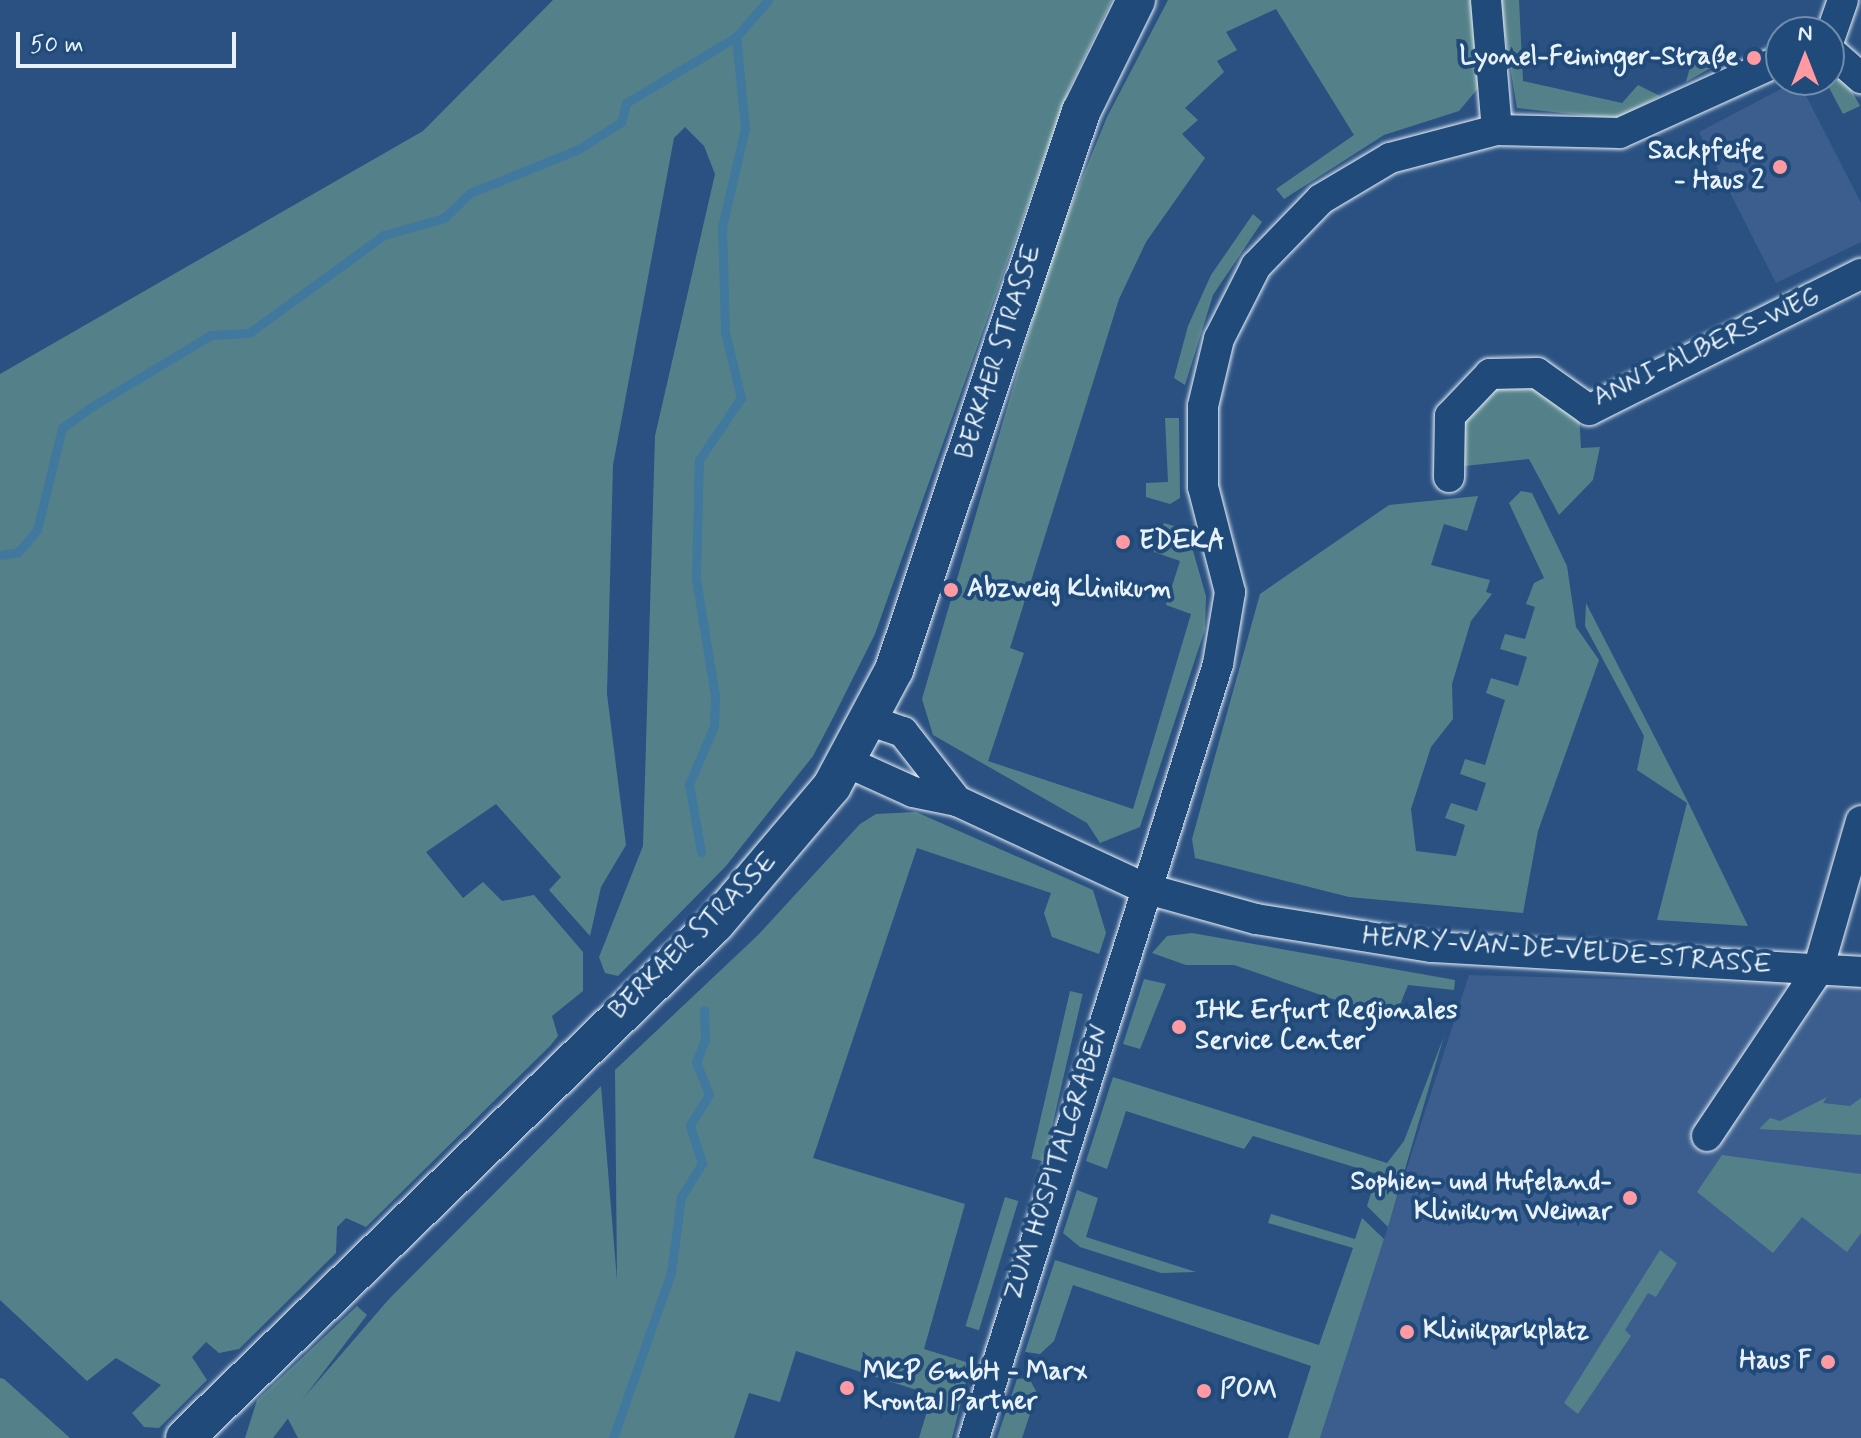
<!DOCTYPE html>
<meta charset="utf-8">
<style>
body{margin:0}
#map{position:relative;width:1861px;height:1438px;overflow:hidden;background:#2a5182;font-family:Mynerve,sans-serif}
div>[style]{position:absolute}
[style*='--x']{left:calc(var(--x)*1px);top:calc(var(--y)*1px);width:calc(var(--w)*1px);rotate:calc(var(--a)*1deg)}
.built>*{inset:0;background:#3c5e8e}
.green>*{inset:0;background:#548189;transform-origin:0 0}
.stream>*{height:9px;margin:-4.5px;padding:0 4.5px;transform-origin:4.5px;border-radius:4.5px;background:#41789e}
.roads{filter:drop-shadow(0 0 2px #e8f1f8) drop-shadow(0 0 2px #e8f1f8)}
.minor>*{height:30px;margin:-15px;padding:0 15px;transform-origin:15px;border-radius:15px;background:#1f4a7a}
.major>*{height:38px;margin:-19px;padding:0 19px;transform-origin:19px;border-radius:19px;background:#1f4a7a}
.dots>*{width:22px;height:22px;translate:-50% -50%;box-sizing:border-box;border:4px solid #1f4a7a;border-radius:50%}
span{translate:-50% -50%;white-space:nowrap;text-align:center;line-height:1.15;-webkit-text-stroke:8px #1f4a7a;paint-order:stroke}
.poi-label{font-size:26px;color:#e8f1f8;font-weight:700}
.right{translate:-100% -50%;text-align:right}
.left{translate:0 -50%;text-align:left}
.street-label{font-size:26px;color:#e8f1f8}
.north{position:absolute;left:1765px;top:16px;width:80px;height:80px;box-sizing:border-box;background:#1f4a7a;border:2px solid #6f8dac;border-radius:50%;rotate:0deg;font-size:22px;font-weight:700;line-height:32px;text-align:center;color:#e8f1f8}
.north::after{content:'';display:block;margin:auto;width:28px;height:36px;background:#ff9aa2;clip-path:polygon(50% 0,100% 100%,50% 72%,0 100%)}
.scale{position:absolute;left:16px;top:32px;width:220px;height:36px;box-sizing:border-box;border:4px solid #e8f1f8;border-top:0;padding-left:10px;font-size:24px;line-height:28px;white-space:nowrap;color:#e8f1f8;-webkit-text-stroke:6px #1f4a7a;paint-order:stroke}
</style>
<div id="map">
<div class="built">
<div style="clip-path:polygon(1798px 80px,1861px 203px,1861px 242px,1776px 283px,1699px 132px)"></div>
<div style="clip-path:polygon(1469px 975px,1861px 986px,1861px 1438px,1320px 1438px)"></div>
</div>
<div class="green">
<div style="clip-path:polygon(553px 0,1112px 0,1069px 89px,875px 634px,834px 716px,813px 756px,726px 866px,618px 976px,605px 973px,599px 957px,643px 846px,655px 436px,715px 174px,704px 146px,685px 127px,674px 138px,613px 465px,607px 694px,626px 845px,601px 887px,590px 936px,549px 890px,561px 877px,496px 804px,426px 852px,463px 898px,483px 882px,502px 901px,534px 895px,583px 952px,583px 991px,552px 1016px,558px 1036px,550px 1046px,366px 1227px,346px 1218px,337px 1227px,336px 1253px,239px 1349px,219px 1353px,206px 1342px,192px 1357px,207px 1380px,159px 1428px,144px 1427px,132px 1413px,161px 1385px,116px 1358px,87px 1381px,0 1300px,0 374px,423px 131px)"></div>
<div style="clip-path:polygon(1168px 0,1474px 0,1480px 86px,1459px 111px,1384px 135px,1284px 199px,1276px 189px,1354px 135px,1276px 9px,1226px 32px,1237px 50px,1217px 61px,1224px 72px,1185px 108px,1198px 120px,1182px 134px,1205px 158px,1146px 242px,1119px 299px,1010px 648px,1024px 653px,988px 761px,1133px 809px,1191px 614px,1166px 605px,1180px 561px,1154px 552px,1164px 523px,1187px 530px,1206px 596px,1205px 629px,1140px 827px,1100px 843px,1087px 823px,933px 735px,922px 699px,1053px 250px,1107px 117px)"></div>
<div style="clip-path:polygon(1499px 0,1519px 0,1523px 81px,1622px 103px,1638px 85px,1660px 96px,1617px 119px,1517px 108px)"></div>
<div style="clip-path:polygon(1695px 49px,1721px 62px,1686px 82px)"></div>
<div style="clip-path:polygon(1829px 69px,1845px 78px,1860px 106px,1843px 114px,1825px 80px)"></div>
<div style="clip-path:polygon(1253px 214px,1262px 222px,1213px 295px,1185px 385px,1174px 378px,1188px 326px,1211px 275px)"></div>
<div style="clip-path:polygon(1523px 377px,1579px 413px,1581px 448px,1600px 447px,1593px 480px,1559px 515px,1529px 459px,1456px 467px,1469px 399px)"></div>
<div style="clip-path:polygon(1165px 418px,1179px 418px,1180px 498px,1170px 504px,1146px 497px,1146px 483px,1168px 482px)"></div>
<div style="clip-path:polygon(1521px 491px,1532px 493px,1567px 566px,1576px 627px,1599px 660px,1538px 831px,1523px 913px,1349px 897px,1195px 858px,1192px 839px,1260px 594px,1389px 505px,1478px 496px,1467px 531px,1444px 524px,1431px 565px,1490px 580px,1486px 592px,1492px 594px,1471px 621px,1452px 684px,1453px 719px,1431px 747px,1411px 809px,1416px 851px,1456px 856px,1465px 825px,1445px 818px,1451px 803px,1477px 811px,1486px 783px,1460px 774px,1465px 759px,1485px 765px,1505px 700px,1486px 693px,1491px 678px,1518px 686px,1527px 657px,1500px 649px,1505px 634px,1525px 639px,1535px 607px,1526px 604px,1534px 583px,1544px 578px,1509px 503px)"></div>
<div style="clip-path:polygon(1586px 603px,1688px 802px,1748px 926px,1657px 920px,1687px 803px,1637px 770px,1644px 736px,1585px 626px)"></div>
<div style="clip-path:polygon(916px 812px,1093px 890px,1106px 933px,1099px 954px,1052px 937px,1044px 913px,1051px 893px,917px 848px,813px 1158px,965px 1204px,924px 1349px,966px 1362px,969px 1370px,952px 1438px,919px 1438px,932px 1395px,796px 1351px,780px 1402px,749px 1393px,734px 1438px,298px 1438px,287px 1417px,389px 1299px,601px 1086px,617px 1280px,615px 1070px,758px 935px,860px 824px,876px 814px)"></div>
<div style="clip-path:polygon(1192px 933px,1455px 980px,1454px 990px,1408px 985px,1394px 1020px,1234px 965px,1186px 965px,1152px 953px,1167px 936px)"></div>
<div style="clip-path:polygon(1144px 979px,1166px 984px,1140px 1049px,1123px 1044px)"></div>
<div style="left:1070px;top:991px;width:13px;height:172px;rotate:13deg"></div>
<div style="clip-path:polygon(1444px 1036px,1388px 1227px,1367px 1206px,1377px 1174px,1253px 1136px,1244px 1149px,1126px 1111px,1107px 1169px,1086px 1161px,1113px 1077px,1387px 1163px,1404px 1141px)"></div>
<div style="clip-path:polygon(1827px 1097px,1823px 1103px,1850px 1106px,1861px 1098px,1861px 1135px,1759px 1129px,1770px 1118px,1780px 1121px)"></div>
<div style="clip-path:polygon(1722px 1155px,1861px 1174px,1861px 1233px,1847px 1252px,1802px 1217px,1773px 1253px,1697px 1192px)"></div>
<div style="clip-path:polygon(1077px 1190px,1098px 1198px,1086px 1237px,1196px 1272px,1161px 1273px,1080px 1247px,1063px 1233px)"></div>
<div style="left:1005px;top:1197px;width:14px;height:135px;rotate:17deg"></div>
<div style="clip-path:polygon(1271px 1214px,1355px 1239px,1362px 1218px,1384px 1239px,1320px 1438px,1288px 1438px,1311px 1366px,1073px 1285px,1054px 1341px,1040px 1354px,1025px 1352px,1055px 1260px,1319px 1345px,1353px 1248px,1268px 1223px)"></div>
<div style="clip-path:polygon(1660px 1250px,1677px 1263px,1656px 1297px,1648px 1293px,1625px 1330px,1631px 1336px,1578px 1414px,1564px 1403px)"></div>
<div style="clip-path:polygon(357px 1306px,367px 1315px,273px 1438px,245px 1438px,257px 1400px)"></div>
<div style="clip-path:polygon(0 1378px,4px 1379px,70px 1438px,0 1438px)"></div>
<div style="clip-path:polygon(1029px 1378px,1037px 1393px,1022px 1438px,997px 1438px,1017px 1379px)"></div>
</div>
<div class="stream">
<div style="--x:0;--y:555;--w:18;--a:-9"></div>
<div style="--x:18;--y:552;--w:29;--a:-49"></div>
<div style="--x:37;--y:530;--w:105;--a:-76.2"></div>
<div style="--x:62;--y:428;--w:36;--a:-36"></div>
<div style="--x:91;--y:407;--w:140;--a:-31"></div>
<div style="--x:211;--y:335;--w:38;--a:-3"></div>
<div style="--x:249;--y:333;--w:167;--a:-36"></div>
<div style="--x:384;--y:235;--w:62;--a:-15.8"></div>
<div style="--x:444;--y:218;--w:36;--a:-44"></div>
<div style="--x:470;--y:193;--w:118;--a:-22"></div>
<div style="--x:579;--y:149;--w:50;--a:-32.7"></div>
<div style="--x:621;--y:122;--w:20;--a:-75"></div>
<div style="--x:626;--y:103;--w:128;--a:-31"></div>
<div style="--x:736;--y:37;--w:49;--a:-49.1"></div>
<div style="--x:701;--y:852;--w:69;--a:-100"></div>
<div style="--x:689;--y:784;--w:63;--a:-66.7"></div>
<div style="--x:714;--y:726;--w:30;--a:-88"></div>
<div style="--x:715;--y:696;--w:119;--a:-99.2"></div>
<div style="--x:696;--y:579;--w:119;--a:-88.6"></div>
<div style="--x:699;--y:460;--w:75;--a:-55.9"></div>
<div style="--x:741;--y:398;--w:68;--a:-103.6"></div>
<div style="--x:725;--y:332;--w:105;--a:-91.6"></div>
<div style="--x:722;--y:227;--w:102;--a:-76.9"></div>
<div style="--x:745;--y:128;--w:91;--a:-95.6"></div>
<div style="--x:613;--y:1438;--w:176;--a:-70.7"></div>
<div style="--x:671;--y:1272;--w:76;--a:-82.4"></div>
<div style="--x:681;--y:1197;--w:40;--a:-58"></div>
<div style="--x:702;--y:1163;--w:40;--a:-108"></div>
<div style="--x:690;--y:1125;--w:36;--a:-58"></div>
<div style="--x:709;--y:1094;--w:35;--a:-112"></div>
<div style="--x:696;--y:1062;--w:24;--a:-68"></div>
<div style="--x:705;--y:1040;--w:30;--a:-92"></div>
</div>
<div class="roads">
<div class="minor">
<div style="--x:1486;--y:0;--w:130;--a:85.2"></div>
<div style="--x:1829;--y:40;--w:42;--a:-70.7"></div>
<div style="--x:1829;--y:50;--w:43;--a:41.2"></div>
<div style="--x:1449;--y:477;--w:61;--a:-89.1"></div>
<div style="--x:1450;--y:416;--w:58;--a:-46.4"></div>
<div style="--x:1490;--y:374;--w:47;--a:-1.2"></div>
<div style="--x:1537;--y:373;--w:64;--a:35.4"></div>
<div style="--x:1589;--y:410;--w:304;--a:-26.6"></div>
<div style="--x:871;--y:721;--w:34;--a:19"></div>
<div style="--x:903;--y:732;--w:88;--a:52"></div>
<div style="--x:847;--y:762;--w:72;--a:24.4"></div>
<div style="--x:913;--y:792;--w:45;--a:11.6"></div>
<div style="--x:957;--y:801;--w:206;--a:24.9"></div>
<div style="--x:1144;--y:888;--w:116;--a:15.5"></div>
<div style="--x:1256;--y:919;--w:177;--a:9.1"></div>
<div style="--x:1431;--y:947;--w:431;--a:3.3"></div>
<div style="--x:1707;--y:1136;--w:200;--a:-56.2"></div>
<div style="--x:1818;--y:970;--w:155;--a:-73.9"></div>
<div style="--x:974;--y:1438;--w:812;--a:-72.5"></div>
<div style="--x:1218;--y:664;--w:73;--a:-80.5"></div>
<div style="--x:1230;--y:592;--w:108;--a:-104.4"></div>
<div style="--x:1203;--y:487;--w:81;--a:-90"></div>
<div style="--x:1203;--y:406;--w:69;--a:-76.6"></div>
<div style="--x:1219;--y:339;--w:82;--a:-63.1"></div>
<div style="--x:1256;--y:266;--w:93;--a:-45.9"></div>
<div style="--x:1321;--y:199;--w:80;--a:-30.7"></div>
<div style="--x:1390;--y:158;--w:111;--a:-14.7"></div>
<div style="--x:1497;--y:130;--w:123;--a:1.4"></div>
<div style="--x:1620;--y:133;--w:177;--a:-24.4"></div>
</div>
<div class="major">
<div style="--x:185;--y:1438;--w:738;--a:-44.12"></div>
<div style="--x:715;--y:924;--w:181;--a:-49.7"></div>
<div style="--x:832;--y:786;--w:132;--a:-61.9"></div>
<div style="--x:894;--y:670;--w:589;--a:-71.47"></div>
<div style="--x:1081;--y:112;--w:125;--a:-63.8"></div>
</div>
</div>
<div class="dots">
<div style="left:1754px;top:58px;background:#ff9aa2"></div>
<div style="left:1780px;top:167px;background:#ff9aa2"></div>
<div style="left:1123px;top:542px;background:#ff9aa2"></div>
<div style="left:951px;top:590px;background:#ff9aa2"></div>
<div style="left:1179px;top:1027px;background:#ff9aa2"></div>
<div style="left:1630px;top:1198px;background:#ff9aa2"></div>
<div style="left:1407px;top:1332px;background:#ff9aa2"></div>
<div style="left:1828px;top:1362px;background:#ff9aa2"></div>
<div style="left:847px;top:1388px;background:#ff9aa2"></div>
<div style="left:1204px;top:1391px;background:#ff9aa2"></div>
</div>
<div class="poi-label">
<span class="right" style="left:1738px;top:58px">Lyonel-Feininger-Straße</span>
<span class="right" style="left:1764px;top:167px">Sackpfeife<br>- Haus 2</span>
<span class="left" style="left:1139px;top:542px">EDEKA</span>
<span class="left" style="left:967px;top:590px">Abzweig Klinikum</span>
<span class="left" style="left:1195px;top:1027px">IHK Erfurt Regionales<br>Service Center</span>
<span class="right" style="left:1612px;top:1198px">Sophien- und Hufeland-<br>Klinikum Weimar</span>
<span class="left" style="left:1423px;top:1332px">Klinikparkplatz</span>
<span class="right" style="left:1812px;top:1362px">Haus F</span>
<span class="left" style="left:863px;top:1388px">MKP GmbH - Marx<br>Krontal Partner</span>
<span class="left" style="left:1220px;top:1391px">POM</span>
</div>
<div class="street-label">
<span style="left:1707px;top:348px;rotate:-25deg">ANNI-ALBERS-WEG</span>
<span style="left:1000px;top:352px;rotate:-72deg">BERKAER STRASSE</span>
<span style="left:694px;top:937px;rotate:-45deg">BERKAER STRASSE</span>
<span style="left:1567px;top:952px;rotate:4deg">HENRY-VAN-DE-VELDE-STRASSE</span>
<span style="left:1058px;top:1163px;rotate:-72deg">ZUM HOSPITALGRABEN</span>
</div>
<div class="north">N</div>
<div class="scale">50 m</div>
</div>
